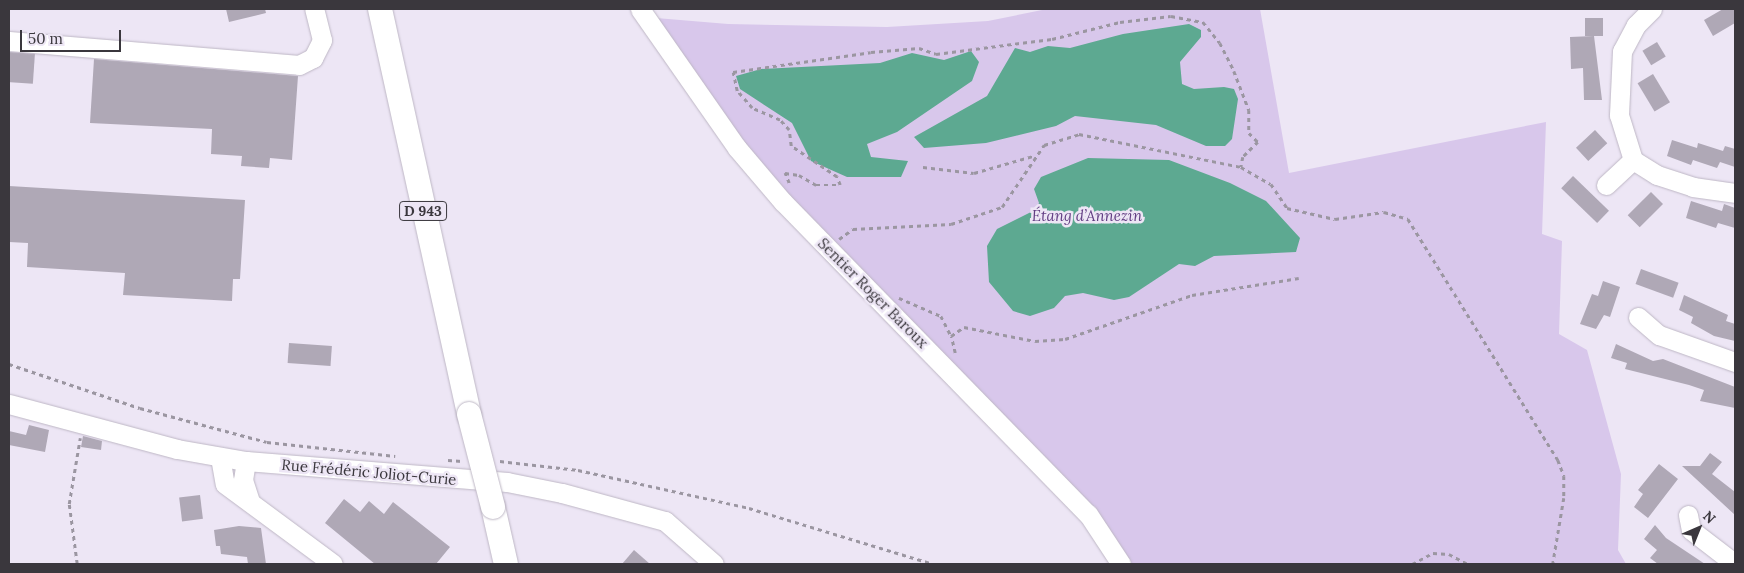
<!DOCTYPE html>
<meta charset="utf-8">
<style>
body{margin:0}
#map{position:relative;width:1744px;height:573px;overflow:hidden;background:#ede6f5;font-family:Lora,serif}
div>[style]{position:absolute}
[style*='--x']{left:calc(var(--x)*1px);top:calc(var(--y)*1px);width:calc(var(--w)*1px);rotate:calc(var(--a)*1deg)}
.green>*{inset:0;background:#d8c7eb}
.water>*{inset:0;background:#5da991}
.building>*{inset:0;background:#afa8b6;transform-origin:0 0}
.path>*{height:2.5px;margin-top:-1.25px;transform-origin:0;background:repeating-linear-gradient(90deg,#9b96a1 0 4px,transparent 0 8px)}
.roads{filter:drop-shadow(0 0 1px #beb7c5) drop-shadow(0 0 1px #beb7c5)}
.minor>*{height:19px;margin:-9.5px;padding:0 9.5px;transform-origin:9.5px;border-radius:9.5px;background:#fff}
.major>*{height:24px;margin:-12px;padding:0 12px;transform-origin:12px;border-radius:12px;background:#fff}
.bridges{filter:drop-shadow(0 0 1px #beb7c5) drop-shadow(0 0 1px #beb7c5)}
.major-bridge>*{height:24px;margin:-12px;padding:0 12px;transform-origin:12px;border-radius:12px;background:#fff}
span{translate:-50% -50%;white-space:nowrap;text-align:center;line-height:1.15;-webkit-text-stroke:5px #ede6f5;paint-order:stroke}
.shield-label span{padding:1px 4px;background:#ede6f5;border:1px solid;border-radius:4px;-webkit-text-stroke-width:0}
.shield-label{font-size:14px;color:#3a373d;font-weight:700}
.park-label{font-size:15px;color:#623e83;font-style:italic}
.street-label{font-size:15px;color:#3a373d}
.frame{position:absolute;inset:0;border:10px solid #3a373d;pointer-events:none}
.north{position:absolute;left:1674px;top:503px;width:50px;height:50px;-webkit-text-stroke:4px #ede6f5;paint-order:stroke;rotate:44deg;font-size:14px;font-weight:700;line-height:20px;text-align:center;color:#3a373d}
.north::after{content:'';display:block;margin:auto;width:18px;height:22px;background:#3a373d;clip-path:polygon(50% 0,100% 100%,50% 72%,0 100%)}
.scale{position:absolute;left:20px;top:30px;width:101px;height:22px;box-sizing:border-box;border:2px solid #3a373d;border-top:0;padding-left:6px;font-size:15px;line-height:18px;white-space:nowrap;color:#3a373d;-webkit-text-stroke:4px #ede6f5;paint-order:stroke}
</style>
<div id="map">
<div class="green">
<div style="clip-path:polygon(1047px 9px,1260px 9px,1289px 173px,1546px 122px,1542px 234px,1562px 241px,1559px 334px,1587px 350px,1621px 474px,1618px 550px,1626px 564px,1126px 564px,837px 257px,644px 17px,728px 24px,887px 27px,988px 21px)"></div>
</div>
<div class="water">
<div style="clip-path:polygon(1189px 24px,1201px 30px,1201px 37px,1180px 62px,1182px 84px,1194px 89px,1224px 87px,1234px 89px,1238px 99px,1232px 139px,1225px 146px,1206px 146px,1156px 125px,1075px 116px,1056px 126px,986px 143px,924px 148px,914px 137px,987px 96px,1015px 48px,1030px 52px,1048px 46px,1070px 48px,1123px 34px)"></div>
<div style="clip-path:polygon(971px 51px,979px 62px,972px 81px,897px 132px,867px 144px,871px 157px,908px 161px,901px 177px,847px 177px,811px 161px,792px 123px,740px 89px,736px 76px,761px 69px,880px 63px,912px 53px,944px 60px)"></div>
<div style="clip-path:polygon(1088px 158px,1169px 160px,1230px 183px,1266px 201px,1300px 238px,1296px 252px,1214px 256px,1195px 266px,1179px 264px,1129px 297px,1114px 300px,1083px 293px,1065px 296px,1054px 308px,1030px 316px,1013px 311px,989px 282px,987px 246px,997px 229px,1035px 210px,1039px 203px,1034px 189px,1041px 177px)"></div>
</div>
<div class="building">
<div style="clip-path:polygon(226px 9px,265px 9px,266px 13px,229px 22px)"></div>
<div style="clip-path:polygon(1723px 9px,1735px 9px,1735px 23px,1713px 36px,1704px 20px)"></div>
<div style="left:1585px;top:18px;width:18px;height:18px"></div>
<div style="clip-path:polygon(1594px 36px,1602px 100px,1584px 100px,1583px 68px,1571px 69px,1570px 37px)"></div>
<div style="left:1657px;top:42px;width:17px;height:17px;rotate:59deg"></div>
<div style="left:9px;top:52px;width:26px;height:30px;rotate:4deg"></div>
<div style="clip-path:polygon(94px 59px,298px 76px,292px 160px,270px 158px,269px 168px,241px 166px,242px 156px,211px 154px,212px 129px,90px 123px)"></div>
<div style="left:1653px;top:74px;width:33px;height:18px;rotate:59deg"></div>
<div style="left:1595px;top:130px;width:18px;height:26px;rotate:47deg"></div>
<div style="clip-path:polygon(1672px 140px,1697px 148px,1698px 143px,1723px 151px,1725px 146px,1735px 149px,1735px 167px,1720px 162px,1717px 168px,1693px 160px,1691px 165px,1667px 156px)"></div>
<div style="left:1573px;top:176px;width:50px;height:17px;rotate:44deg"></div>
<div style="clip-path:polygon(9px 186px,245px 200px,240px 279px,233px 279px,232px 301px,123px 295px,125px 273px,27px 267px,28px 243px,9px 242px)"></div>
<div style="left:1651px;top:192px;width:17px;height:33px;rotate:45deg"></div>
<div style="clip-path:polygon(1691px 201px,1722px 211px,1724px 204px,1735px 208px,1735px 228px,1718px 223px,1716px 228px,1686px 218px)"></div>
<div style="left:1641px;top:269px;width:40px;height:16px;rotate:20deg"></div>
<div style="clip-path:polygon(1603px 281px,1620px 287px,1610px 317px,1604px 315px,1596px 329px,1580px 324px,1592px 294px,1598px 296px)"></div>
<div style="clip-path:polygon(1684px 295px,1728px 315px,1726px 321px,1735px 324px,1735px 341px,1714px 336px,1691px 323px,1693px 317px,1679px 310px)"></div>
<div style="left:289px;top:343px;width:43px;height:20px;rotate:4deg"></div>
<div style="clip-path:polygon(1616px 344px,1653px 361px,1663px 359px,1735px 387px,1735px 408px,1700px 401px,1704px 390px,1689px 385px,1625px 369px,1627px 363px,1611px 358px)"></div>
<div style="clip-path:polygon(29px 425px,49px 430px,45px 452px,9px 445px,9px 431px,26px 435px)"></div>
<div style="clip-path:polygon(83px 436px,102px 441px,101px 450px,81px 447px)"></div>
<div style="clip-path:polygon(1710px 453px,1722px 462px,1712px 474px,1735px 492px,1735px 515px,1682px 466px,1700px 466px)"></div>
<div style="clip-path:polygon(1659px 464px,1678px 479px,1648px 518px,1634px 507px,1643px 494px,1638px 490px)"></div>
<div style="left:200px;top:495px;width:24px;height:21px;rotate:83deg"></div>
<div style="clip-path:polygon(344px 499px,360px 512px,369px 501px,384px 514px,393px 502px,450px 547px,436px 564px,375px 564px,325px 523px)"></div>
<div style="clip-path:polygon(1655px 525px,1666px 538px,1705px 564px,1658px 564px,1650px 558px,1657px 550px,1644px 539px)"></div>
<div style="clip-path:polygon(239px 526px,261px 528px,266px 564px,248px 564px,247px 557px,221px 554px,220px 546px,216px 546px,214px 530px)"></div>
<div style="clip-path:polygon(634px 550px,650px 564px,622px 564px)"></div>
</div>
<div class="path">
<div style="--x:923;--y:167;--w:51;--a:6.7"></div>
<div style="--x:974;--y:173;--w:61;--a:-16.1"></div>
<div style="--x:789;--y:183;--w:11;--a:-112"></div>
<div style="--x:785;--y:173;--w:14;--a:8"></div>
<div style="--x:799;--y:175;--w:20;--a:30"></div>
<div style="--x:816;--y:185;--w:24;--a:0"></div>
<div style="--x:840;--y:185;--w:9;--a:-111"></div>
<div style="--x:837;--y:177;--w:55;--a:-146"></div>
<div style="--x:791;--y:146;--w:16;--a:-97"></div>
<div style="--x:789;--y:130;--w:13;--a:-132"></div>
<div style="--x:780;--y:120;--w:30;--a:-157"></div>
<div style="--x:752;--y:108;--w:23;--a:-131"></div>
<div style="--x:737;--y:91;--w:19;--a:-102"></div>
<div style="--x:733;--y:72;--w:139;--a:-8.2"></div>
<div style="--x:871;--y:52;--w:48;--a:-4.8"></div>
<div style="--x:919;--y:48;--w:18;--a:19"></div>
<div style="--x:936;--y:54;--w:117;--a:-7.4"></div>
<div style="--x:1052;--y:39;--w:70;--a:-14"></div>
<div style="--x:1120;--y:22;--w:51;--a:-6.7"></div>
<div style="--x:1171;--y:16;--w:33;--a:11"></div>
<div style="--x:1203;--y:22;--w:27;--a:51"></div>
<div style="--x:1220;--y:43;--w:31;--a:63"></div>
<div style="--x:1234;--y:71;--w:42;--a:69"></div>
<div style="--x:1249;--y:110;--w:23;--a:90"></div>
<div style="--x:1249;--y:133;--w:13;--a:45"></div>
<div style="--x:1258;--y:142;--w:21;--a:135"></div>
<div style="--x:1243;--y:157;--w:10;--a:101"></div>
<div style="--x:839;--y:239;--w:17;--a:-36"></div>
<div style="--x:853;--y:229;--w:98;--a:-2.9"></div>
<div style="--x:951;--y:224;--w:54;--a:-18.4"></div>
<div style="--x:1002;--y:207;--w:75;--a:-55.9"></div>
<div style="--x:1044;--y:145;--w:37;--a:-17"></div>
<div style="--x:1079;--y:134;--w:165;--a:11.5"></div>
<div style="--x:1241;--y:167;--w:34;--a:30"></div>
<div style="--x:1271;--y:184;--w:29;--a:56"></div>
<div style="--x:1287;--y:208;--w:49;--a:12.9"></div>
<div style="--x:1335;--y:219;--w:49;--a:-8.1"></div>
<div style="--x:1384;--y:212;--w:25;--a:16"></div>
<div style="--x:1408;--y:219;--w:284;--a:58.1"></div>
<div style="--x:1558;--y:460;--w:17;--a:69"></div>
<div style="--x:1564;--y:476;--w:22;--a:90"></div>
<div style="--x:1564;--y:498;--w:67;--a:99.5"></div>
<div style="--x:899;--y:298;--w:46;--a:23.2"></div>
<div style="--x:941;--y:316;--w:22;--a:63"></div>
<div style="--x:955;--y:353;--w:17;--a:-103"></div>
<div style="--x:951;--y:336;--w:16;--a:-35"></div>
<div style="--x:964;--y:327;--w:72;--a:11.2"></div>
<div style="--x:1035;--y:341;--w:30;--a:-4"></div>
<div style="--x:1065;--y:339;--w:134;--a:-19.1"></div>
<div style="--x:1192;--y:295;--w:108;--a:-9"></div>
<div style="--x:9;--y:364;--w:138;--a:18.6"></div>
<div style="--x:140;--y:408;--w:131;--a:15"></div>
<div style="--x:267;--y:442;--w:129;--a:6.2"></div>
<div style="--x:448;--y:460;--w:14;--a:4"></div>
<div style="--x:500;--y:461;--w:79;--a:6.6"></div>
<div style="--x:578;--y:470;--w:175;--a:12.5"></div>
<div style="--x:749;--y:508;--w:192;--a:16.9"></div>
<div style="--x:77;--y:564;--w:61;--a:-97.6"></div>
<div style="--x:69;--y:504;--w:67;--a:-80.5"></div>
<div style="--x:1412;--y:564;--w:24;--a:-28"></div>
<div style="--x:1433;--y:553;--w:16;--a:4"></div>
<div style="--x:1449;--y:554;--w:21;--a:28"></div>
</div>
<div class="roads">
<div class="minor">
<div style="--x:640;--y:9;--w:169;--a:55.1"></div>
<div style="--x:737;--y:148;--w:71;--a:49.6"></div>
<div style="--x:783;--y:202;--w:436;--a:45.7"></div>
<div style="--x:1088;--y:514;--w:60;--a:56.6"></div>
<div style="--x:1652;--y:9;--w:23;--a:135"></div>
<div style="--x:1636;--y:25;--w:30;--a:118"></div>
<div style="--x:1622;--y:51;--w:64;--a:92.7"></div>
<div style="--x:1619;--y:115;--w:47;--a:72.7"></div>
<div style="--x:1633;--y:160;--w:28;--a:32"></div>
<div style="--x:1657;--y:175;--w:38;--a:18"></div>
<div style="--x:1693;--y:187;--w:42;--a:8.1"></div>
<div style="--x:9;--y:41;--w:291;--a:4.7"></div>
<div style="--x:299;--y:65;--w:16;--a:-27"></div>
<div style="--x:313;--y:58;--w:20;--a:-63"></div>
<div style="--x:322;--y:40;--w:32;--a:-104"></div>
<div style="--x:1606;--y:185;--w:37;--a:-43"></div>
<div style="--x:1638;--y:317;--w:28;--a:41"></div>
<div style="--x:1659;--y:335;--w:81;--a:19.6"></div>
<div style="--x:9;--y:404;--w:174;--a:15"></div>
<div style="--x:177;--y:449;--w:70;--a:9.9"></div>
<div style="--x:246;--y:461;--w:262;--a:4.6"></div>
<div style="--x:507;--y:482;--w:56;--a:11.3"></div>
<div style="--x:562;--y:493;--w:107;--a:15.2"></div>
<div style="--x:665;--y:521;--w:65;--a:41.3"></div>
<div style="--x:220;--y:457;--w:27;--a:80"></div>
<div style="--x:225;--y:484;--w:134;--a:36.5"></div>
<div style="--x:246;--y:461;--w:19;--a:99"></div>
<div style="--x:243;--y:480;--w:22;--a:72"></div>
<div style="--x:1688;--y:515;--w:15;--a:79"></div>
<div style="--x:1691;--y:530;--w:49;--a:37.6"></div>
</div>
<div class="major">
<div style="--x:380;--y:9;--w:415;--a:77.6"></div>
<div style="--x:493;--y:507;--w:58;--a:77.2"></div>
</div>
</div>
<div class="bridges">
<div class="major-bridge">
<div style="--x:469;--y:414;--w:96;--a:75.5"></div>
</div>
</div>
<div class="shield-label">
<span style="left:423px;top:211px">D 943</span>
</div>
<div class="park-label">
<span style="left:1087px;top:216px">Étang d’Annezin</span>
</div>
<div class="street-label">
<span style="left:873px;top:293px;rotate:45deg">Sentier Roger Baroux</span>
<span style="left:369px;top:472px;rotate:5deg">Rue Frédéric Joliot-Curie</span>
</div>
<div class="frame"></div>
<div class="north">N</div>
<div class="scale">50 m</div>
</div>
